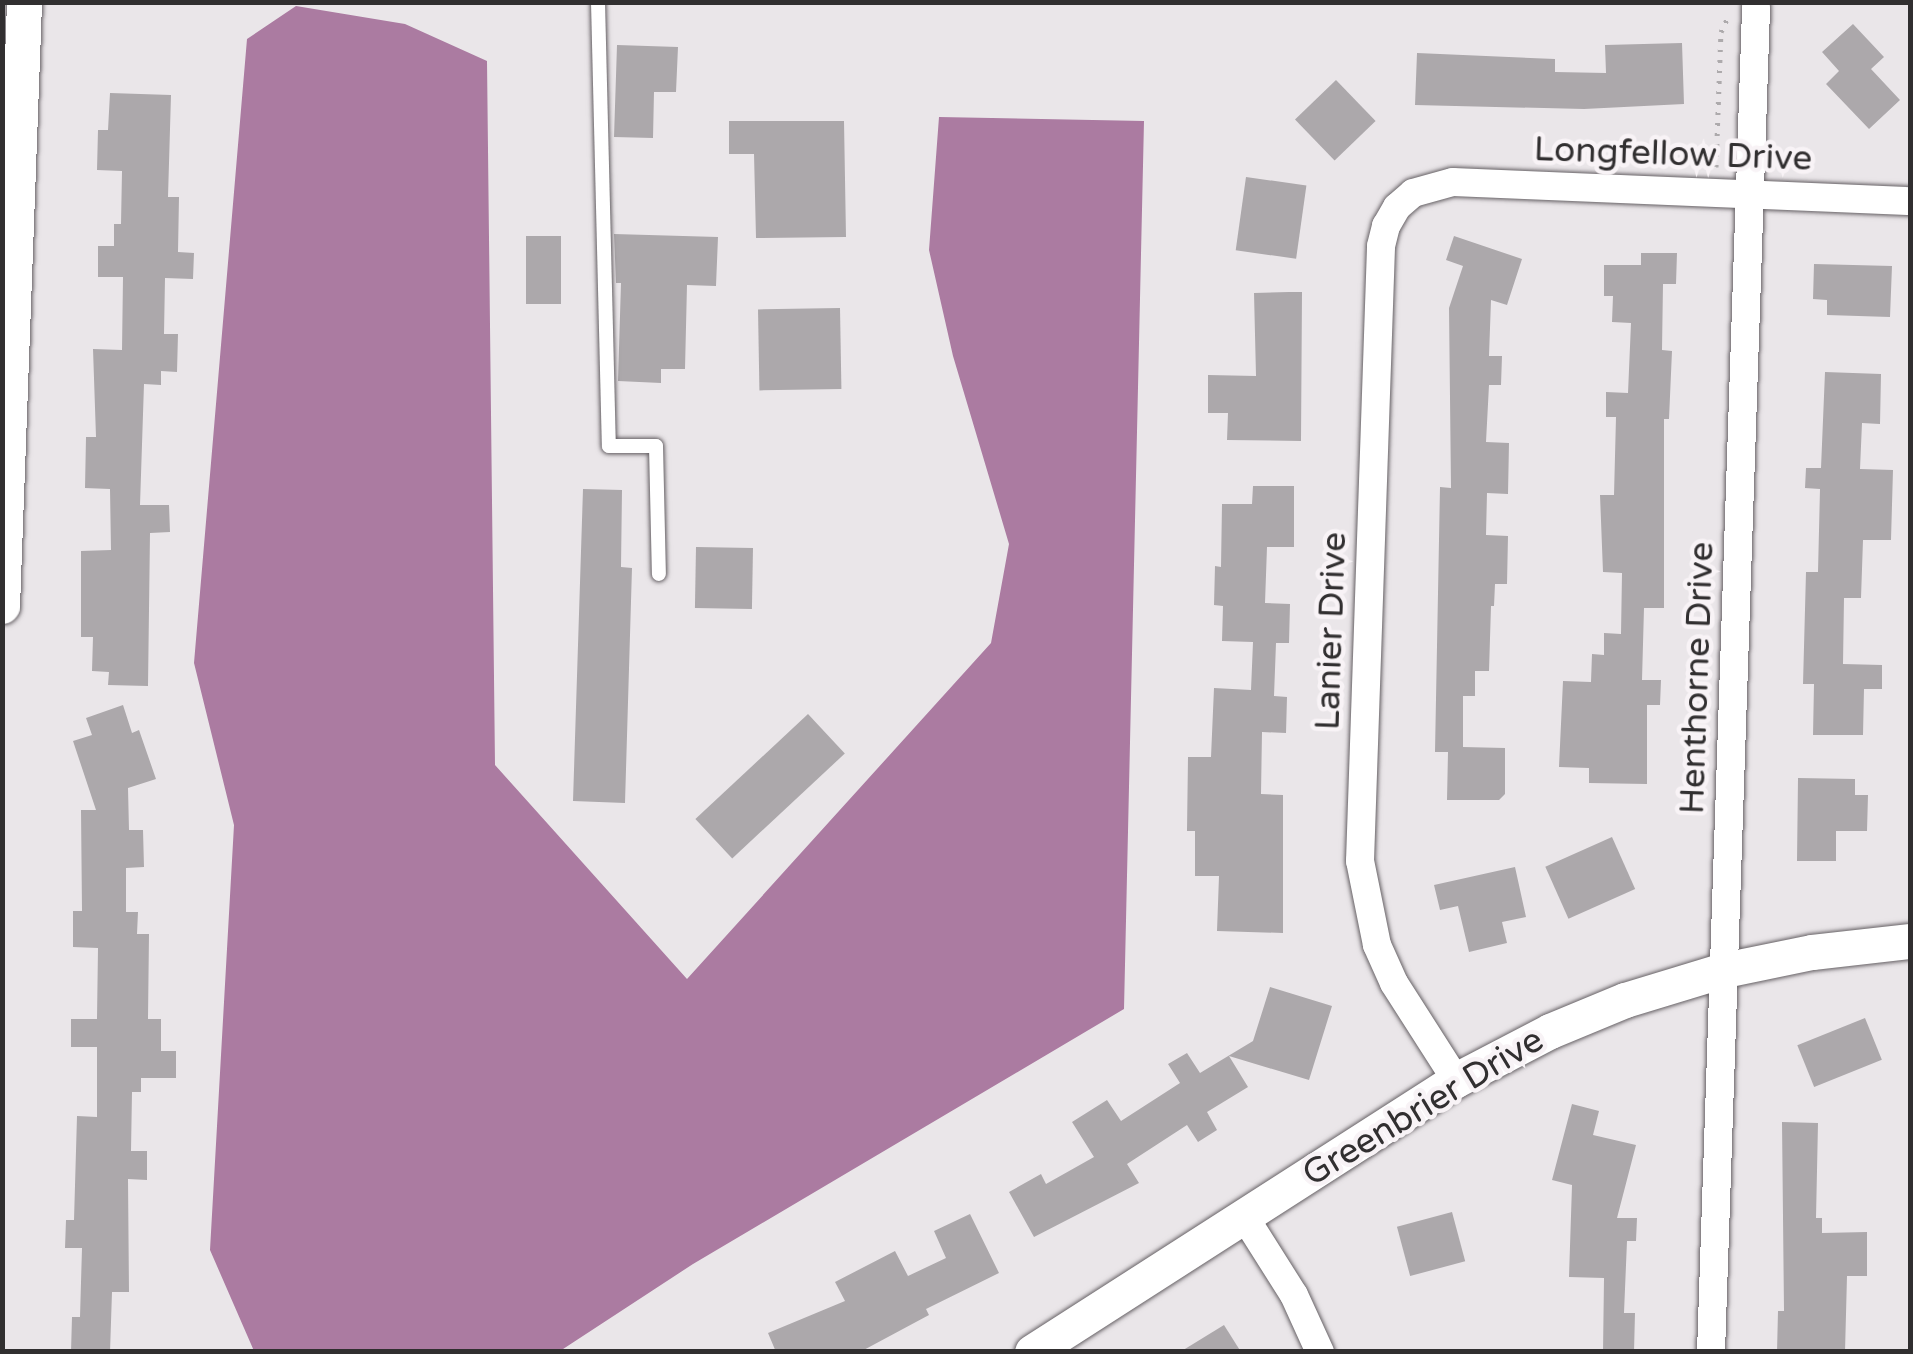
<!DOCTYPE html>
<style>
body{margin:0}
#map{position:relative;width:1913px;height:1354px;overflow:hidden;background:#eae6e9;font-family:"Varela Round",sans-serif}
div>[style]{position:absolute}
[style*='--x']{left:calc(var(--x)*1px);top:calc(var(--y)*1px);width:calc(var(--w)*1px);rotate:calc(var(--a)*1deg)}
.water>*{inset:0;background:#ab7ba1}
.building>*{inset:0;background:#aca8ab;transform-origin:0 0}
.path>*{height:5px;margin-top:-2.5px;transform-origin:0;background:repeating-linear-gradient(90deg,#adaaac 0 2.5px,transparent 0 10.5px)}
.roads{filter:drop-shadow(0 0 2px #666165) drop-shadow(0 0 2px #666165)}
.service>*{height:14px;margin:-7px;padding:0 7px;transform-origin:7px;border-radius:7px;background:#fff}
.minor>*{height:28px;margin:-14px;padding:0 14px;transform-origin:14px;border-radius:14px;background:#fff}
.tertiary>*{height:35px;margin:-17.5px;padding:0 17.5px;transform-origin:17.5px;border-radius:17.5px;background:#fff}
span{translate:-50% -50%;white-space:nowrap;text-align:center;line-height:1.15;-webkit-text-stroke:9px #f8f3f6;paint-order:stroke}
.street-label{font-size:35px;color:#312f30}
.frame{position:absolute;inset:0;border:5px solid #312f30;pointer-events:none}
</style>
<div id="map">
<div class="water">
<div style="clip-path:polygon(296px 6px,405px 24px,487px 61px,495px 765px,687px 979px,991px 643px,1009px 544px,953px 356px,929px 250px,939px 117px,1144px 121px,1124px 1009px,693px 1264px,560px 1351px,254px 1351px,210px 1250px,234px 825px,194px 663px,247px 39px)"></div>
</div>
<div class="building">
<div style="clip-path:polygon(1853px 24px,1884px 57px,1871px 69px,1900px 100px,1869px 129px,1826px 84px,1839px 71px,1822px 52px)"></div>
<div style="clip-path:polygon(1682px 43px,1684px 104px,1584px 109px,1415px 105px,1417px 53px,1555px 59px,1555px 72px,1606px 73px,1605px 45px)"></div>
<div style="clip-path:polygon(617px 45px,678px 47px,676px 92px,654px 92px,653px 138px,614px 137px)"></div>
<div style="left:1336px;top:80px;width:57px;height:57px;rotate:46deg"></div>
<div style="clip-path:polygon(110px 93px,171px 95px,168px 197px,179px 197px,178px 252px,194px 253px,193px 279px,165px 278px,164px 334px,178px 334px,177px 372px,161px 371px,161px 385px,144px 384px,140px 505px,169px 505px,170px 532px,150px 533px,148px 686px,108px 685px,109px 672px,92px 671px,93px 637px,81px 637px,81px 551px,111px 550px,110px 489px,85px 488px,86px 437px,96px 437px,93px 349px,122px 350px,123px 277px,98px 277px,98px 246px,114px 246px,114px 224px,121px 224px,122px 171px,97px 170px,98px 130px,108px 130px)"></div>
<div style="clip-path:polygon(729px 121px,844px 121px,846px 237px,756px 238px,754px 154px,729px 154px)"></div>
<div style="left:1246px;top:177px;width:61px;height:74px;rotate:8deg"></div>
<div style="clip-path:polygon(614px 234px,718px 237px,716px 286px,687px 285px,685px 369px,661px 369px,661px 383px,618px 381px,621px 283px,616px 283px)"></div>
<div style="left:526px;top:236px;width:35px;height:68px"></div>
<div style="clip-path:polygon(1454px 236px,1522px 259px,1507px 305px,1491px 300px,1489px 356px,1502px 356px,1501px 385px,1489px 385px,1486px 442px,1509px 443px,1508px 494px,1487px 493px,1486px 535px,1508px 536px,1507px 584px,1495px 584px,1494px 606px,1491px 606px,1489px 671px,1475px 671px,1475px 696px,1463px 696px,1463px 747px,1505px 748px,1505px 794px,1499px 800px,1447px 800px,1448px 752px,1435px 752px,1440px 487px,1451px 488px,1449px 308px,1463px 266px,1446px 260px)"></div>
<div style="clip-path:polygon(1641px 253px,1677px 253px,1676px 284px,1663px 284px,1662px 350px,1672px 351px,1669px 419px,1664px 419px,1664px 608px,1644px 608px,1642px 680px,1661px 680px,1660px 705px,1647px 705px,1647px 784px,1589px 783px,1589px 768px,1559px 767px,1563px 681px,1591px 682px,1592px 654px,1604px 655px,1604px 633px,1621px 634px,1622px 573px,1603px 572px,1600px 495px,1614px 495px,1616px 417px,1606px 417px,1606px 392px,1628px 393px,1631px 323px,1612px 322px,1613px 296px,1604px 296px,1604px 265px,1641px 265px)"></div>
<div style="clip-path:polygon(1814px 264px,1892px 266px,1890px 317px,1827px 315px,1827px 300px,1813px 299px)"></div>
<div style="clip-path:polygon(1289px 292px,1302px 292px,1301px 441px,1227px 440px,1228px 413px,1208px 413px,1208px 375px,1256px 376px,1254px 293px)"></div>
<div style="left:840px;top:308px;width:81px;height:82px;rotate:89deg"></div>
<div style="clip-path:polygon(1825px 372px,1881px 374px,1880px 424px,1862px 423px,1860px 469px,1893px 470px,1891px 540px,1863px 540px,1861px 598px,1844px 598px,1843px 664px,1882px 665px,1882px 689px,1864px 689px,1863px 735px,1813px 735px,1814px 684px,1803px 684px,1806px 572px,1818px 572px,1820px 489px,1805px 488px,1806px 468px,1821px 468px)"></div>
<div style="clip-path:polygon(1253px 486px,1294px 486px,1294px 547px,1267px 547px,1265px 603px,1290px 604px,1289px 643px,1276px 643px,1274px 696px,1287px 697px,1286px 733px,1262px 732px,1261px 794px,1283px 795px,1283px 933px,1217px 931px,1219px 876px,1195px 876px,1195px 831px,1187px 831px,1188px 757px,1211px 757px,1214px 688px,1251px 690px,1253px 642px,1222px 641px,1223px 606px,1214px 605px,1215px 566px,1221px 567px,1222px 504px,1252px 504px)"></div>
<div style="clip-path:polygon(583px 489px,622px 490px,621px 567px,632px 568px,625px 803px,573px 801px)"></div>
<div style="left:696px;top:547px;width:57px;height:61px;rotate:1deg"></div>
<div style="clip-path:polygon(123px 705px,132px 733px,139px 730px,156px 779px,128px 788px,129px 830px,143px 830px,144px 867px,126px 868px,126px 912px,138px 912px,137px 934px,149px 934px,148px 1019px,161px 1019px,161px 1051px,176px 1051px,176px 1078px,141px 1078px,141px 1092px,132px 1092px,131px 1151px,147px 1151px,147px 1180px,128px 1179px,129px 1292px,112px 1292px,110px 1352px,71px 1352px,72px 1317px,80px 1317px,82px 1248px,65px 1248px,66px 1220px,74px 1220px,77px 1116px,97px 1117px,97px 1047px,71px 1047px,71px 1019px,97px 1019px,98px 948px,73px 947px,73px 911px,82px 911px,81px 810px,96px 810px,73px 741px,92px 735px,86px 718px)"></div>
<div style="left:808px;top:714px;width:54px;height:154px;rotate:47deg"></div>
<div style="clip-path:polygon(1798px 778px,1855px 779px,1855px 795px,1868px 795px,1867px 831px,1836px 831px,1836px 861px,1797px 861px)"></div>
<div style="left:1612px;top:837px;width:57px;height:73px;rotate:66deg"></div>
<div style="clip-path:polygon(1515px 867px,1526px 917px,1502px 922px,1507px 943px,1469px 952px,1458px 906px,1440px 910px,1434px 885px)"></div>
<div style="clip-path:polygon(1270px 987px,1332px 1006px,1309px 1080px,1229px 1056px,1248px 1087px,1207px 1112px,1217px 1130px,1198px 1142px,1187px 1125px,1127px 1164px,1139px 1183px,1034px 1237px,1009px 1192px,1041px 1174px,1046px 1184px,1094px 1157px,1072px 1122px,1107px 1100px,1121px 1121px,1180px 1083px,1168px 1064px,1187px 1053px,1200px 1073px,1253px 1041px)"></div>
<div style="left:1865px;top:1018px;width:45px;height:73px;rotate:68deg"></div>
<div style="clip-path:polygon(1572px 1104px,1599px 1111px,1593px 1135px,1636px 1145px,1617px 1218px,1637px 1218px,1636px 1241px,1627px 1241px,1624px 1313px,1635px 1313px,1634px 1352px,1603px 1352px,1604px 1278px,1569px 1277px,1572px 1185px,1552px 1180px)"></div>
<div style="clip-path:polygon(1782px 1122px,1818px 1123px,1816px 1218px,1822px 1218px,1822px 1233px,1867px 1232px,1867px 1276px,1847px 1276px,1845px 1352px,1777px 1352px,1778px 1311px,1784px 1311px)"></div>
<div style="left:1452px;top:1212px;width:51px;height:57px;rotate:75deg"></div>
<div style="clip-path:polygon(970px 1214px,999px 1273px,926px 1309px,929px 1315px,860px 1352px,776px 1352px,768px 1333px,845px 1301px,835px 1282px,895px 1251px,908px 1276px,946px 1258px,934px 1231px)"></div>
<div style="clip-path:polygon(1224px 1325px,1241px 1352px,1180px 1352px)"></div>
</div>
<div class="path">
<div style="--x:1716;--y:167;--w:135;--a:-87.9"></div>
<div style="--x:1721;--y:32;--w:14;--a:-65"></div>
</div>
<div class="roads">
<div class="service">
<div style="--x:598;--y:2;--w:444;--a:88.6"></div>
<div style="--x:609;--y:446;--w:47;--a:0"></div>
<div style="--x:656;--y:446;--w:128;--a:88.7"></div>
</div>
<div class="minor">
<div style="--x:1456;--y:1080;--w:115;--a:-122.6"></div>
<div style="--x:1394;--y:983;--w:42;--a:-114.1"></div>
<div style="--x:1377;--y:945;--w:86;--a:-101.4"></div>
<div style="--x:1360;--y:861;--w:615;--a:-88.04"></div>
<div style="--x:1381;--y:246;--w:21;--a:-76"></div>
<div style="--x:1386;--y:226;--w:22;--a:-60"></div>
<div style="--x:1397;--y:207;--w:21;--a:-41"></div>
<div style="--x:1413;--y:193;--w:41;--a:-15.4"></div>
<div style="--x:1453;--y:182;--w:457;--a:2.4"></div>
<div style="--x:1244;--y:1216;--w:93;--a:57.7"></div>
<div style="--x:1294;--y:1295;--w:63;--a:65.5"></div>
<div style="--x:1711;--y:1352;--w:1346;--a:-88.08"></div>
</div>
<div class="tertiary">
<div style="--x:2;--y:606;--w:604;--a:-87.91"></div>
<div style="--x:1032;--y:1352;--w:504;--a:-32.68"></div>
<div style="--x:1456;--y:1080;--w:106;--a:-27.5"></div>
<div style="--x:1550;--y:1031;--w:81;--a:-22.5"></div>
<div style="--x:1625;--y:1000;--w:103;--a:-16.9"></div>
<div style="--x:1724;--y:970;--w:90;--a:-11.6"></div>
<div style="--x:1812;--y:952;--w:99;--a:-6.4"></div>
</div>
</div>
<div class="street-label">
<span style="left:1673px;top:154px;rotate:2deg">Longfellow Drive</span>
<span style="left:1331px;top:631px;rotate:-88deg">Lanier Drive</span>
<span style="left:1697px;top:678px;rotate:-88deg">Henthorne Drive</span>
<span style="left:1423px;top:1107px;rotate:-31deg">Greenbrier Drive</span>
</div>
<div class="frame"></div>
</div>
